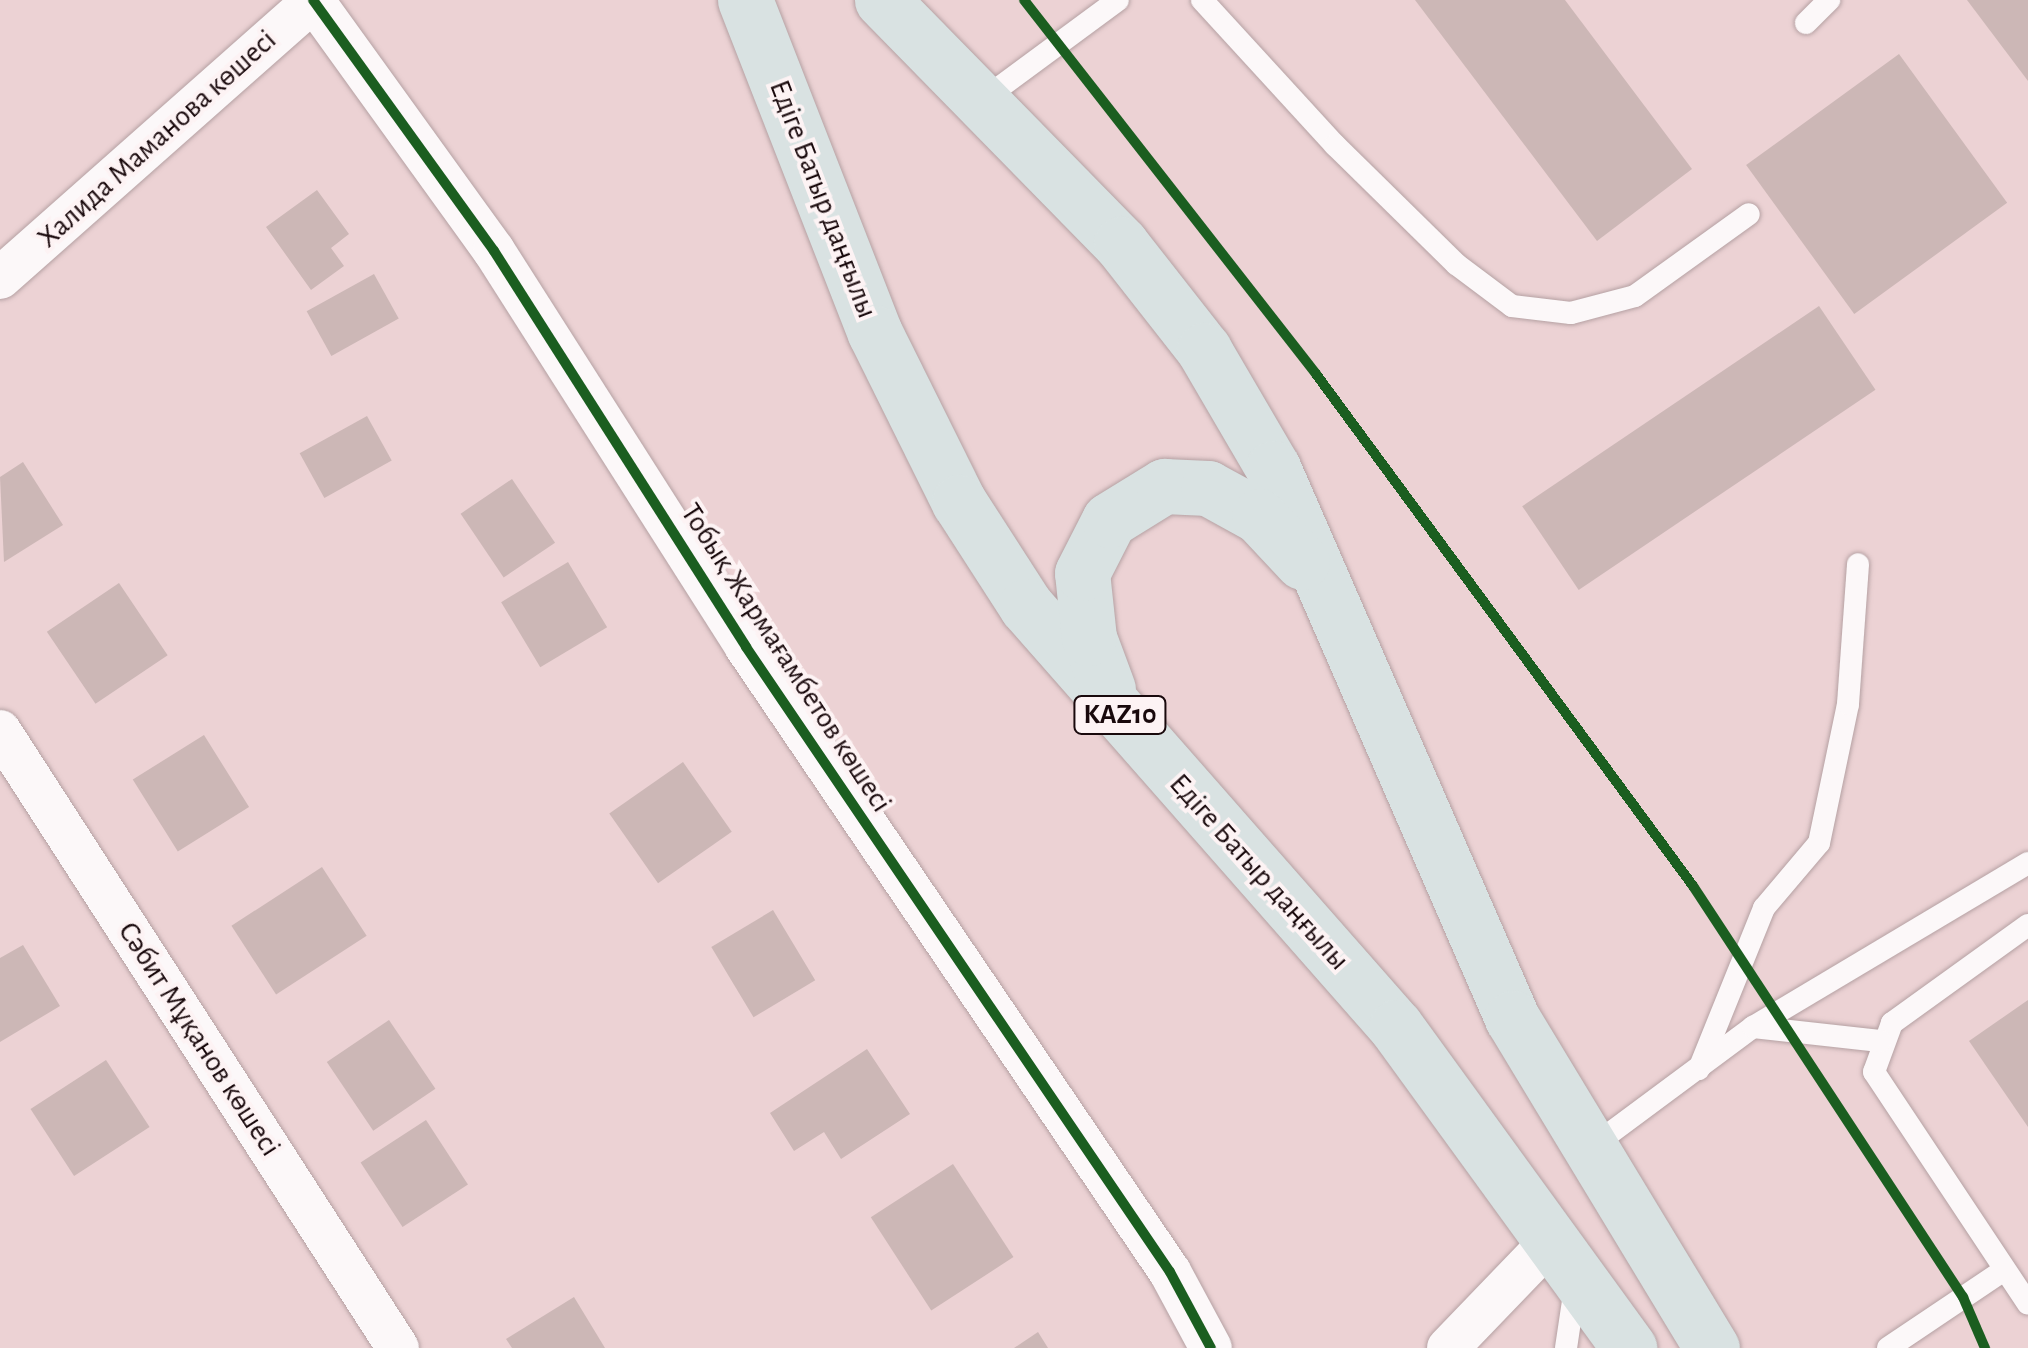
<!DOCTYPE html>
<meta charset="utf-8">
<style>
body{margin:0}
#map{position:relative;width:2028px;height:1348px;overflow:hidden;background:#ecd2d4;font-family:"Alegreya Sans",sans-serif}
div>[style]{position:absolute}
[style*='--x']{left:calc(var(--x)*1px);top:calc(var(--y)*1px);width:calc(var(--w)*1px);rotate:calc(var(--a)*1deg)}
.building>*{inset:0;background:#ccb7b6;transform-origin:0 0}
.roads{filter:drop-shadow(0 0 2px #b5a1a3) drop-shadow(0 0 2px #b5a1a3)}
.service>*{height:22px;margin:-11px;padding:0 11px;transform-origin:11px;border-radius:11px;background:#fcf8f9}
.minor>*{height:42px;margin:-21px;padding:0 21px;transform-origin:21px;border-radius:21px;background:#fcf8f9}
.primary>*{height:55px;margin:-27.5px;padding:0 27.5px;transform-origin:27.5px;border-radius:27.5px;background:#d9e2e2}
.cycleway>*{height:10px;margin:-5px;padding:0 5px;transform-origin:5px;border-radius:5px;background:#1b5e20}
span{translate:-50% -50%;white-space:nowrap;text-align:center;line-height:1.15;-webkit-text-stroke:8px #fdf3f4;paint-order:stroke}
.shield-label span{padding:2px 8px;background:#fdf3f4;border:2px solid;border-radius:8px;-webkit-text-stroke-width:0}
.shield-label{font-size:28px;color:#19090c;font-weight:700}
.street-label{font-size:30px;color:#19090c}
</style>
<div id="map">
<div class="building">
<div style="clip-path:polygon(1415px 0,1565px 0,1692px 169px,1597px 241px)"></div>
<div style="clip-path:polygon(1967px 0,2028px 0,2028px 81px)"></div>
<div style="left:1899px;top:54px;width:184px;height:189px;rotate:54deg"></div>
<div style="clip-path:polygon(317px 190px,349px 234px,331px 248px,344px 266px,311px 290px,266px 227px)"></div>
<div style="left:374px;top:274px;width:51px;height:77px;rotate:61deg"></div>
<div style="left:1819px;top:306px;width:101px;height:358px;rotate:56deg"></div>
<div style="left:367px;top:416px;width:51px;height:77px;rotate:61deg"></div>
<div style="clip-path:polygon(23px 462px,63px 525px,4px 562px,0 477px)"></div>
<div style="left:512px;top:479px;width:77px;height:62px;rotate:56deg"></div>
<div style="left:568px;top:562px;width:76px;height:78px;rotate:59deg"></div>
<div style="left:119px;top:583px;width:87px;height:87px;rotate:56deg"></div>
<div style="left:204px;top:735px;width:85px;height:84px;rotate:58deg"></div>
<div style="left:683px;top:762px;width:85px;height:90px;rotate:55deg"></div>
<div style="left:322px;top:867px;width:82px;height:108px;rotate:57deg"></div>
<div style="left:773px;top:910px;width:82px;height:72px;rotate:59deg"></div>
<div style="clip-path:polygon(23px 945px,60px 1006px,0 1042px,0 958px)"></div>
<div style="clip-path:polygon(2028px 1000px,2028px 1127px,1969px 1041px)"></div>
<div style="left:389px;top:1020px;width:83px;height:75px;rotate:56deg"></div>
<div style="clip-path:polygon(867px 1049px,910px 1114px,841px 1159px,824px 1132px,794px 1151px,770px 1113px)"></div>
<div style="left:106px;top:1060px;width:80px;height:90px;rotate:57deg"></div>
<div style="left:426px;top:1120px;width:77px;height:78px;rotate:57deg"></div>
<div style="left:953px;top:1164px;width:111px;height:98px;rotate:57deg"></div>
<div style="clip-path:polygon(574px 1297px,605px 1348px,512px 1348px,506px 1339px)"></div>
<div style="clip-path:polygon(1038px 1332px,1048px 1348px,1014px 1348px)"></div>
</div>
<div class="roads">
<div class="service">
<div style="--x:1202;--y:0;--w:197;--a:47.5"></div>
<div style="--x:1335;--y:145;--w:170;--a:44.5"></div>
<div style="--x:1456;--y:264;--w:70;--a:36.9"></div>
<div style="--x:1512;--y:306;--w:59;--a:6.8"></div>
<div style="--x:1571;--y:313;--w:66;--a:-14.9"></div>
<div style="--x:1635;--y:296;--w:140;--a:-35.7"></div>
<div style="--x:1806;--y:23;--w:33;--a:-45"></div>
<div style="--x:985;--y:98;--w:165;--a:-36.4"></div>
<div style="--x:2028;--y:925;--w:168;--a:144.2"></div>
<div style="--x:1892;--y:1023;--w:52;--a:110.2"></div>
<div style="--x:1874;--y:1072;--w:278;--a:56.4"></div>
<div style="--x:1753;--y:1027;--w:128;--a:6.3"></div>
<div style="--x:1699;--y:1069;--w:174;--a:-68"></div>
<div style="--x:1764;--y:908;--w:85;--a:-49.8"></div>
<div style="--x:1819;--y:843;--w:142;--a:-78.2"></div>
<div style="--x:1848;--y:704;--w:140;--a:-85.9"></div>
<div style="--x:1590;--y:1148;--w:203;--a:-36.6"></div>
<div style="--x:1753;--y:1027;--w:320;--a:-30.8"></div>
<div style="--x:1566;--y:1348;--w:61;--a:-81.5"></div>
<div style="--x:1888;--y:1348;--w:136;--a:-33.9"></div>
</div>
<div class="minor">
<div style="--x:313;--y:0;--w:309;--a:54.2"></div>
<div style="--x:494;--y:251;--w:469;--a:57.5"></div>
<div style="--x:746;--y:647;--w:755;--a:55.85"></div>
<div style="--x:1170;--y:1272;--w:86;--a:61.7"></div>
<div style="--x:0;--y:278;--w:418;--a:-41.5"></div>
<div style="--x:0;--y:731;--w:734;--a:57.18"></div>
<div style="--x:1448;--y:1348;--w:154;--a:-46.1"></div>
</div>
<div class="primary">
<div style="--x:745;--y:0;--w:357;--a:68.7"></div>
<div style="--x:875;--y:333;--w:189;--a:63.6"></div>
<div style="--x:959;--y:502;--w:124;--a:57.2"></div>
<div style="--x:1026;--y:606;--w:560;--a:48.69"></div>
<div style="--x:1396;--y:1027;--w:397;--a:54"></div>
<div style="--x:882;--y:0;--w:342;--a:45.6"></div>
<div style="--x:1121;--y:244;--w:135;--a:51.9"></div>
<div style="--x:1204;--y:350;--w:137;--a:59.7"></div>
<div style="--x:1273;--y:468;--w:600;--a:66.51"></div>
<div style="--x:1512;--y:1018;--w:386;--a:58.8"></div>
<div style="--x:1108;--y:689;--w:54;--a:-110.4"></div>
<div style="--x:1089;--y:638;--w:65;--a:-96.1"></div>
<div style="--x:1082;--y:573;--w:59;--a:-63"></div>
<div style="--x:1109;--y:520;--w:65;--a:-31.7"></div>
<div style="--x:1164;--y:486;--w:44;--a:2.6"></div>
<div style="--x:1208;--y:488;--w:58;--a:28.8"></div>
<div style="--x:1259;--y:516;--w:63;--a:46.9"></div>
</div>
</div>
<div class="cycleway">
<div style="--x:313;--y:0;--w:309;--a:54.2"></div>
<div style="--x:494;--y:251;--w:469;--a:57.5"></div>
<div style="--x:746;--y:647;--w:755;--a:55.85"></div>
<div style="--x:1170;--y:1272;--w:86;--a:61.7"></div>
<div style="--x:1024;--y:0;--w:474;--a:52"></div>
<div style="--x:1316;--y:374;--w:636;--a:53.63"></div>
<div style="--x:1693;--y:886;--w:492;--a:56.7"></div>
<div style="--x:1963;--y:1297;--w:56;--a:66.7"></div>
</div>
<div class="shield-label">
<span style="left:1120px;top:715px">KAZ10</span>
</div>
<div class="street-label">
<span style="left:157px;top:139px;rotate:-42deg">Халида Маманова көшесі</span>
<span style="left:823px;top:199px;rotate:69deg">Едіге Батыр даңғылы</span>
<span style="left:786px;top:658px;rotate:57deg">Тобық Жармағамбетов көшесі</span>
<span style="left:1259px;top:872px;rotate:48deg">Едіге Батыр даңғылы</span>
<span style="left:199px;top:1039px;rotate:57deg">Сәбит Мұқанов көшесі</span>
</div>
</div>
